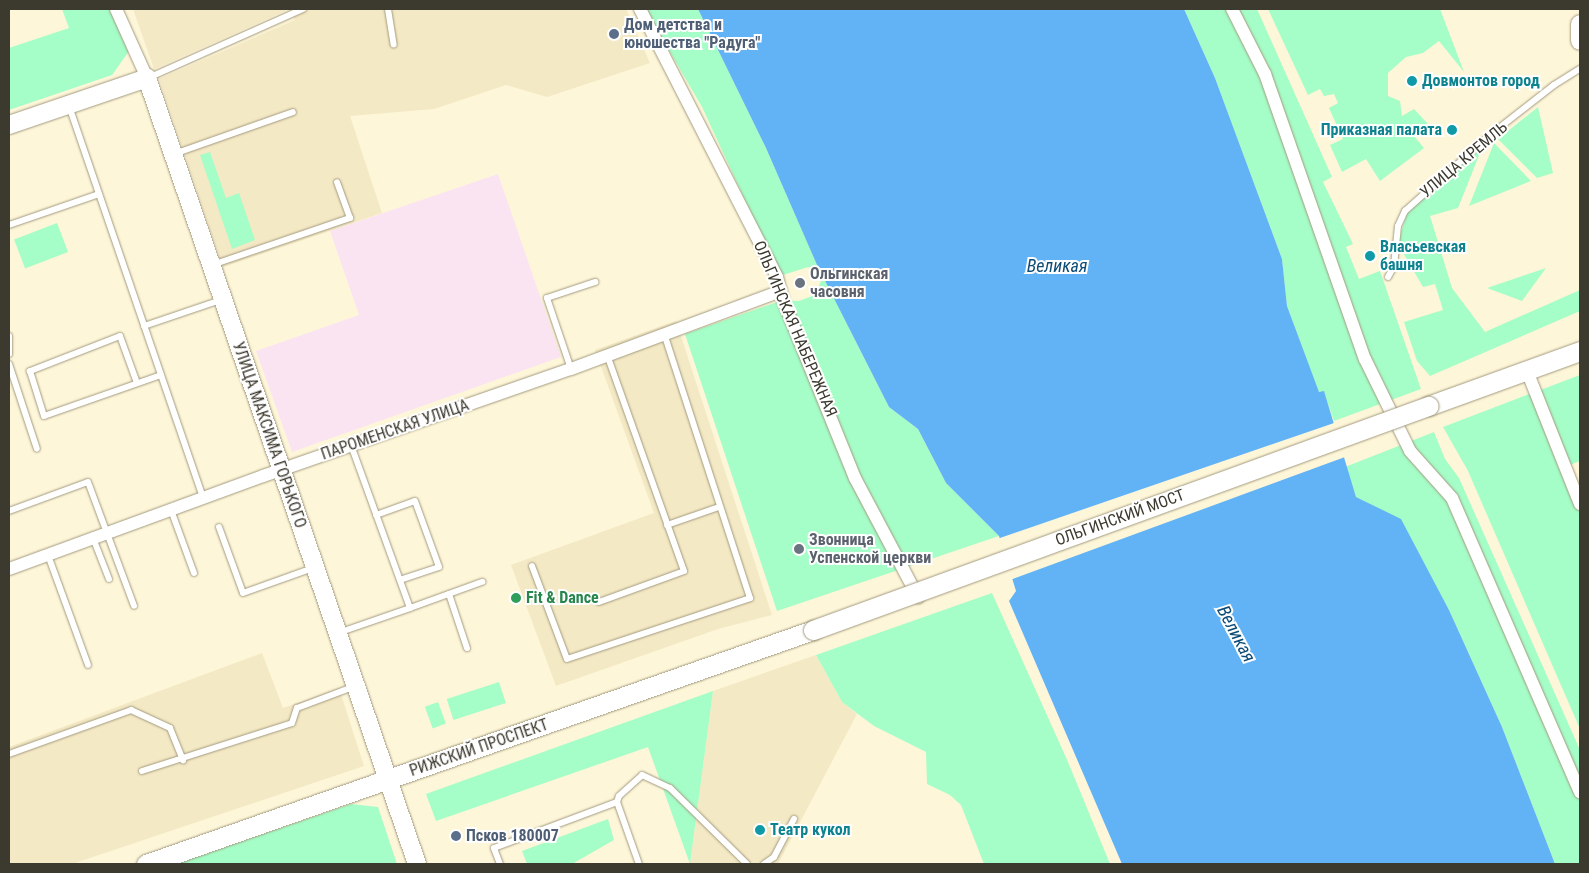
<!DOCTYPE html>
<meta charset="utf-8">
<style>
body{margin:0}
#map{position:relative;width:1589px;height:873px;overflow:hidden;background:#fef6d9;font-family:"Roboto Condensed",sans-serif}
div>[style]{position:absolute}
[style*='--x']{left:calc(var(--x)*1px);top:calc(var(--y)*1px);width:calc(var(--w)*1px);rotate:calc(var(--a)*1deg)}
.built>*{inset:0;background:#f4e9c5}
.education>*{inset:0;background:#fbe4f2}
.green>*{inset:0;background:#a5fdc7;transform-origin:0 0}
.water>*{inset:0;background:#61b3f6}
.pier>*{inset:0;background:#fef6d9}
.roads{filter:drop-shadow(0 0 1px #a29a7f) drop-shadow(0 0 1px #a29a7f)}
.lane>*{height:6px;margin:-3px;padding:0 3px;transform-origin:3px;border-radius:3px;background:#fff}
.street>*{height:12px;margin:-6px;padding:0 6px;transform-origin:6px;border-radius:6px;background:#fff}
.secondary>*{height:18px;margin:-9px;padding:0 9px;transform-origin:9px;border-radius:9px;background:#fff}
.primary>*{height:19px;margin:-9.5px;padding:0 9.5px;transform-origin:9.5px;border-radius:9.5px;background:#fff}
.bridges{filter:drop-shadow(0 0 1px #a29a7f) drop-shadow(0 0 1px #a29a7f)}
.primary-bridge>*{height:19px;margin:-9.5px;padding:0 9.5px;transform-origin:9.5px;border-radius:9.5px;background:#fff}
.dots>*{width:14px;height:14px;translate:-50% -50%;box-sizing:border-box;border:2px solid #fff;border-radius:50%}
span{translate:-50% -50%;white-space:nowrap;text-align:center;line-height:1.15;-webkit-text-stroke:4px #fff;paint-order:stroke}
.service-label{font-size:16px;color:#4e5e75;font-weight:700}
.left{translate:0 -50%;text-align:left}
.culture-label{font-size:16px;color:#0d838f;font-weight:700}
.right{translate:-100% -50%;text-align:right}
.street-label{font-size:16px;color:#3c392e}
.worship-label{font-size:16px;color:#5b616d;font-weight:700}
.leisure-label{font-size:16px;color:#27864d;font-weight:700}
.water-label{font-size:18px;color:#0d4c77;font-style:italic}
.frame{position:absolute;inset:0;border:10px solid #3c392e;pointer-events:none}
</style>
<div id="map">
<div class="built">
<div style="clip-path:polygon(133px 9px,626px 9px,650px 63px,547px 97px,506px 85px,434px 109px,350px 116px,382px 213px,223px 267px,159px 79px,295px 20px,289px 9px,154px 69px)"></div>
<div style="clip-path:polygon(676px 321px,772px 615px,718px 629px,556px 686px,511px 565px,654px 513px,595px 350px)"></div>
<div style="clip-path:polygon(262px 653px,283px 708px,339px 688px,364px 766px,72px 864px,9px 864px,9px 747px)"></div>
<div style="clip-path:polygon(816px 655px,842px 702px,857px 714px,778px 864px,690px 864px,713px 691px)"></div>
</div>
<div class="education">
<div style="clip-path:polygon(498px 174px,561px 357px,292px 452px,256px 351px,359px 315px,330px 231px)"></div>
</div>
<div class="green">
<div style="clip-path:polygon(62px 9px,114px 9px,129px 51px,112px 75px,9px 110px,9px 48px,69px 28px)"></div>
<div style="clip-path:polygon(645px 9px,698px 9px,766px 148px,817px 265px,889px 407px,918px 429px,946px 483px,999px 536px,777px 611px,685px 334px,783px 300px,799px 301px,815px 295px,821px 281px,815px 270px,808px 267px,780px 276px,702px 107px)"></div>
<div style="clip-path:polygon(1184px 9px,1257px 9px,1332px 177px,1323px 182px,1353px 244px,1346px 247px,1359px 279px,1380px 271px,1421px 389px,1334px 421px,1324px 392px,1319px 393px,1287px 306px,1282px 259px,1215px 78px)"></div>
<div style="clip-path:polygon(1268px 9px,1440px 9px,1464px 72px,1439px 41px,1423px 53px,1406px 57px,1388px 73px,1388px 96px,1400px 101px,1402px 116px,1414px 109px,1428px 124px,1414px 136px,1424px 148px,1380px 181px,1366px 159px,1342px 172px,1330px 145px,1343px 139px,1329px 108px,1338px 103px,1334px 94px,1324px 96px,1320px 89px,1308px 95px)"></div>
<div style="clip-path:polygon(1538px 107px,1553px 173px,1537px 178px,1498px 139px)"></div>
<div style="clip-path:polygon(1494px 143px,1531px 181px,1469px 206px)"></div>
<div style="clip-path:polygon(1482px 148px,1458px 208px,1430px 216px,1452px 288px,1485px 332px,1580px 290px,1580px 311px,1430px 376px,1417px 361px,1404px 322px,1443px 310px,1435px 284px,1423px 287px,1398px 244px,1407px 212px)"></div>
<div style="clip-path:polygon(210px 152px,226px 198px,239px 193px,255px 240px,232px 249px,200px 155px)"></div>
<div style="left:57px;top:223px;width:31px;height:46px;rotate:69deg"></div>
<div style="clip-path:polygon(1546px 268px,1522px 301px,1487px 288px)"></div>
<div style="clip-path:polygon(1580px 375px,1580px 461px,1565px 467px,1535px 392px)"></div>
<div style="clip-path:polygon(1532px 393px,1580px 512px,1580px 729px,1468px 471px,1443px 427px)"></div>
<div style="clip-path:polygon(1434px 432px,1445px 459px,1459px 478px,1580px 750px,1580px 864px,1555px 864px,1502px 727px,1449px 610px,1401px 520px,1356px 497px,1345px 467px)"></div>
<div style="clip-path:polygon(992px 593px,1068px 762px,1110px 864px,984px 864px,961px 805px,950px 795px,927px 784px,926px 752px,874px 726px,842px 702px,816px 655px)"></div>
<div style="left:499px;top:682px;width:22px;height:55px;rotate:72deg"></div>
<div style="clip-path:polygon(713px 691px,690px 864px,648px 747px,436px 821px,426px 794px)"></div>
<div style="left:438px;top:702px;width:23px;height:14px;rotate:70deg"></div>
<div style="clip-path:polygon(351px 804px,378px 807px,397px 864px,175px 864px)"></div>
<div style="clip-path:polygon(608px 819px,614px 840px,572px 864px,527px 864px,522px 851px)"></div>
</div>
<div class="water">
<div style="clip-path:polygon(698px 9px,1184px 9px,1215px 78px,1282px 259px,1287px 306px,1319px 392px,1324px 391px,1356px 497px,1401px 519px,1449px 610px,1502px 727px,1555px 864px,1122px 864px,1009px 601px,1016px 591px,999px 536px,946px 483px,918px 429px,889px 407px,817px 265px,766px 148px)"></div>
</div>
<div class="pier">
<div style="clip-path:polygon(1337px 422px,1345px 457px,1010px 580px,997px 539px)"></div>
</div>
<div class="roads">
<div class="lane">
<div style="--x:388;--y:9;--w:36;--a:81"></div>
<div style="--x:148;--y:78;--w:170;--a:-24"></div>
<div style="--x:69;--y:106;--w:414;--a:71.1"></div>
<div style="--x:174;--y:154;--w:126;--a:-19.4"></div>
<div style="--x:9;--y:225;--w:95;--a:-19"></div>
<div style="--x:212;--y:265;--w:146;--a:-18.8"></div>
<div style="--x:350;--y:218;--w:38;--a:-110"></div>
<div style="--x:1388;--y:277;--w:13;--a:-61"></div>
<div style="--x:1394;--y:266;--w:40;--a:-84.3"></div>
<div style="--x:1398;--y:226;--w:17;--a:-65"></div>
<div style="--x:1405;--y:211;--w:114;--a:-41.8"></div>
<div style="--x:1490;--y:135;--w:81;--a:-38"></div>
<div style="--x:1554;--y:85;--w:31;--a:-32"></div>
<div style="--x:144;--y:326;--w:81;--a:-18.7"></div>
<div style="--x:9;--y:336;--w:18;--a:90"></div>
<div style="--x:9;--y:364;--w:89;--a:71.8"></div>
<div style="--x:571;--y:369;--w:75;--a:-108.7"></div>
<div style="--x:547;--y:298;--w:51;--a:-18.4"></div>
<div style="--x:137;--y:383;--w:50;--a:-109.9"></div>
<div style="--x:120;--y:336;--w:97;--a:158.7"></div>
<div style="--x:30;--y:371;--w:47;--a:72.7"></div>
<div style="--x:44;--y:416;--w:124;--a:-19.3"></div>
<div style="--x:171;--y:510;--w:67;--a:69.9"></div>
<div style="--x:9;--y:511;--w:84;--a:-20.2"></div>
<div style="--x:88;--y:482;--w:132;--a:69.6"></div>
<div style="--x:376;--y:515;--w:41;--a:-19.7"></div>
<div style="--x:415;--y:501;--w:70;--a:70"></div>
<div style="--x:439;--y:567;--w:41;--a:161.6"></div>
<div style="--x:667;--y:525;--w:55;--a:-19.1"></div>
<div style="--x:219;--y:527;--w:70;--a:70"></div>
<div style="--x:243;--y:593;--w:74;--a:-19.7"></div>
<div style="--x:93;--y:538;--w:44;--a:68.7"></div>
<div style="--x:48;--y:555;--w:117;--a:70"></div>
<div style="--x:532;--y:566;--w:99;--a:69.4"></div>
<div style="--x:567;--y:659;--w:193;--a:-18.4"></div>
<div style="--x:750;--y:598;--w:278;--a:-108"></div>
<div style="--x:449;--y:594;--w:57;--a:71.6"></div>
<div style="--x:599;--y:602;--w:90;--a:-20"></div>
<div style="--x:684;--y:571;--w:229;--a:-109.6"></div>
<div style="--x:410;--y:608;--w:77;--a:-19.9"></div>
<div style="--x:338;--y:633;--w:76;--a:-19.1"></div>
<div style="--x:410;--y:608;--w:173;--a:-109.9"></div>
<div style="--x:9;--y:754;--w:130;--a:-19.8"></div>
<div style="--x:131;--y:710;--w:43;--a:24.8"></div>
<div style="--x:170;--y:728;--w:35;--a:68"></div>
<div style="--x:142;--y:771;--w:157;--a:-17.7"></div>
<div style="--x:292;--y:723;--w:16;--a:-72"></div>
<div style="--x:297;--y:708;--w:60;--a:-20.6"></div>
<div style="--x:617;--y:802;--w:6;--a:-72"></div>
<div style="--x:619;--y:796;--w:31;--a:-42"></div>
<div style="--x:642;--y:775;--w:31;--a:25"></div>
<div style="--x:670;--y:788;--w:108;--a:44.6"></div>
<div style="--x:500;--y:864;--w:17;--a:-111"></div>
<div style="--x:494;--y:848;--w:131;--a:-20.5"></div>
<div style="--x:617;--y:802;--w:66;--a:70.5"></div>
<div style="--x:764;--y:864;--w:12;--a:-35"></div>
<div style="--x:774;--y:857;--w:43;--a:-62.2"></div>
</div>
<div class="street">
<div style="--x:116;--y:9;--w:76;--a:65.8"></div>
<div style="--x:640;--y:9;--w:301;--a:62.9"></div>
<div style="--x:777;--y:277;--w:24;--a:75"></div>
<div style="--x:783;--y:300;--w:192;--a:68"></div>
<div style="--x:855;--y:478;--w:135;--a:62.1"></div>
<div style="--x:1232;--y:9;--w:73;--a:63.1"></div>
<div style="--x:1265;--y:74;--w:302;--a:70.7"></div>
<div style="--x:1365;--y:359;--w:102;--a:63.9"></div>
<div style="--x:1410;--y:451;--w:63;--a:48.2"></div>
<div style="--x:1452;--y:498;--w:321;--a:66.5"></div>
<div style="--x:1527;--y:371;--w:143;--a:68.3"></div>
<div style="--x:9;--y:569;--w:270;--a:-20.1"></div>
<div style="--x:263;--y:476;--w:326;--a:-19.2"></div>
<div style="--x:571;--y:369;--w:224;--a:-20.4"></div>
</div>
<div class="secondary">
<div style="--x:9;--y:125;--w:146;--a:-18.8"></div>
<div style="--x:147;--y:78;--w:831;--a:71.04"></div>
</div>
<div class="primary">
<div style="--x:1580;--y:24;--w:16;--a:90"></div>
<div style="--x:1428;--y:406;--w:162;--a:-19.9"></div>
<div style="--x:146;--y:864;--w:707;--a:-19.33"></div>
</div>
</div>
<div class="bridges">
<div class="primary-bridge">
<div style="--x:813;--y:630;--w:655;--a:-20.01"></div>
</div>
</div>
<div class="dots">
<div style="left:614px;top:34px;background:#5c6f8a"></div>
<div style="left:1412px;top:81px;background:#0f9aa8"></div>
<div style="left:1452px;top:130px;background:#0f9aa8"></div>
<div style="left:1370px;top:256px;background:#0f9aa8"></div>
<div style="left:800px;top:283px;background:#6b7280"></div>
<div style="left:799px;top:549px;background:#6b7280"></div>
<div style="left:516px;top:598px;background:#2e9e5b"></div>
<div style="left:760px;top:830px;background:#0f9aa8"></div>
<div style="left:456px;top:836px;background:#5c6f8a"></div>
</div>
<div class="service-label">
<span class="left" style="left:624px;top:34px">Дом детства и<br>юношества "Радуга"</span>
<span class="left" style="left:466px;top:836px">Псков 180007</span>
</div>
<div class="culture-label">
<span class="left" style="left:1422px;top:81px">Довмонтов город</span>
<span class="right" style="left:1442px;top:130px">Приказная палата</span>
<span class="left" style="left:1380px;top:256px">Власьевская<br>башня</span>
<span class="left" style="left:770px;top:830px">Театр кукол</span>
</div>
<div class="street-label">
<span style="left:1464px;top:160px;rotate:-40deg">УЛИЦА КРЕМЛЬ</span>
<span style="left:795px;top:329px;rotate:67deg">ОЛЬГИНСКАЯ НАБЕРЕЖНАЯ</span>
<span style="left:395px;top:430px;rotate:-19deg">ПАРОМЕНСКАЯ УЛИЦА</span>
<span style="left:269px;top:435px;rotate:71deg">УЛИЦА МАКСИМА ГОРЬКОГО</span>
<span style="left:1120px;top:518px;rotate:-20deg">ОЛЬГИНСКИЙ МОСТ</span>
<span style="left:479px;top:748px;rotate:-19deg">РИЖСКИЙ ПРОСПЕКТ</span>
</div>
<div class="worship-label">
<span class="left" style="left:810px;top:283px">Ольгинская<br>часовня</span>
<span class="left" style="left:809px;top:549px">Звонница<br>Успенской церкви</span>
</div>
<div class="leisure-label">
<span class="left" style="left:526px;top:598px">Fit &amp; Dance</span>
</div>
<div class="water-label">
<span style="left:1057px;top:266px">Великая</span>
<span style="left:1236px;top:634px;rotate:62deg">Великая</span>
</div>
<div class="frame"></div>
</div>
